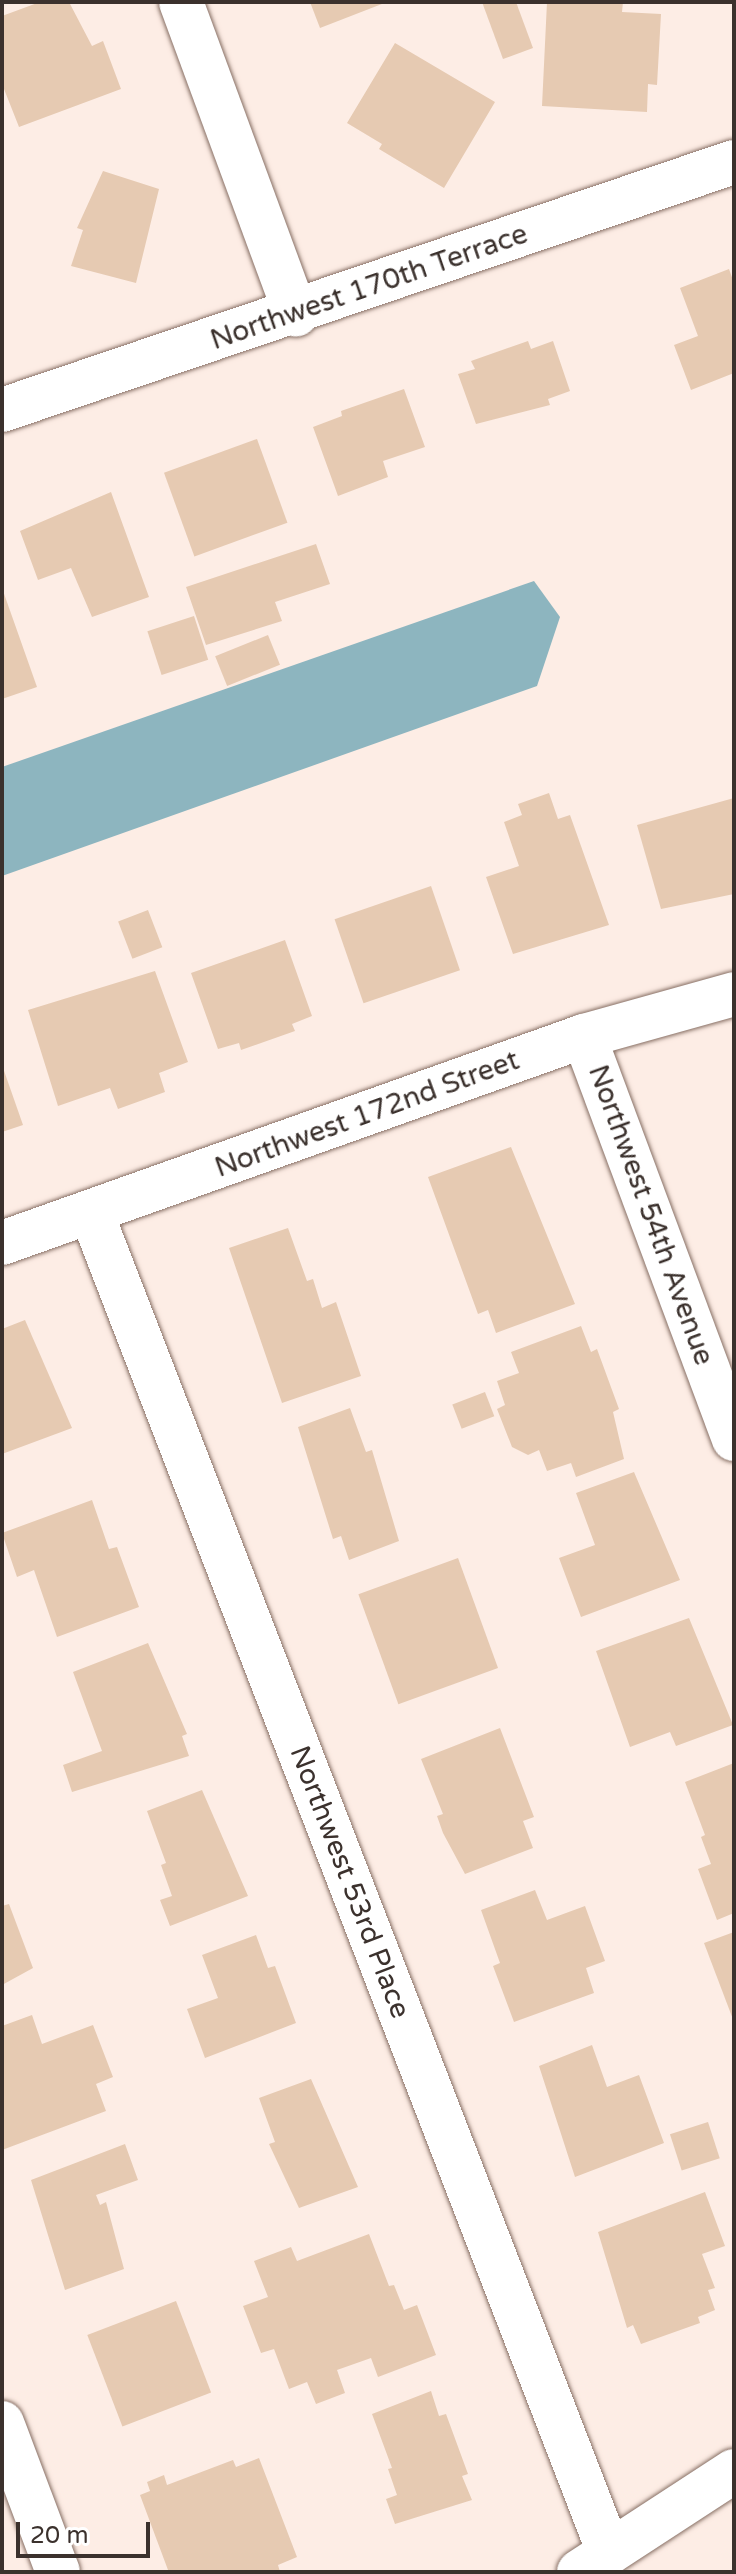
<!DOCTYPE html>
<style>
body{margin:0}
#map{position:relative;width:736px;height:2574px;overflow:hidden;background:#fdede5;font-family:"Varela Round",sans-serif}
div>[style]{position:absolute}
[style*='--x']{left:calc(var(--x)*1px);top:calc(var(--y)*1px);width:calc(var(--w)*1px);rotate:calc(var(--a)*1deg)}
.water>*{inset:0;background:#8db5bf}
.building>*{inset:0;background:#e6cab2;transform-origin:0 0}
.roads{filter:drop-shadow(0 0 2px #876f64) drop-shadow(0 0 2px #876f64)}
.minor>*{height:44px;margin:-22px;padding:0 22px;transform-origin:22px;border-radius:22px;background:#fff}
span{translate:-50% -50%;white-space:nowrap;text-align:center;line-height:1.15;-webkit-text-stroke:7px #fff;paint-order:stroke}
.street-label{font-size:28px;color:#3b312d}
.frame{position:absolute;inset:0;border:4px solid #3b312d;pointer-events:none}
.scale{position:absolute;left:16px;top:2522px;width:134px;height:36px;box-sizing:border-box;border:4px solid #3b312d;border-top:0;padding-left:10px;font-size:24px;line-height:28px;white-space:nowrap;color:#3b312d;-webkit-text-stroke:6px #fff;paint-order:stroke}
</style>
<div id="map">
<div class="water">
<div style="clip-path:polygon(534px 581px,560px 617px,537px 686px,2px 876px,2px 767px)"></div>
</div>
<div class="building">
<div style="clip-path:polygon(40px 2px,69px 2px,92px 46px,103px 41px,121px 89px,19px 127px,4px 89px,2px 16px)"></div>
<div style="clip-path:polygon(310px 2px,387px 2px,320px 28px)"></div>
<div style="clip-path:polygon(482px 2px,516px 2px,533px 48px,503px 59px)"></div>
<div style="clip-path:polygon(547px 2px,623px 2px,622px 12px,661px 14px,657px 85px,648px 84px,647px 112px,542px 106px)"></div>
<div style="clip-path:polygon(395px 43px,495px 102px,444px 188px,379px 149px,382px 144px,347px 123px)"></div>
<div style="clip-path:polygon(103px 171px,159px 189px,136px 283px,71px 266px,83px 230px,77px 228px)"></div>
<div style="clip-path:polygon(729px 269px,734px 283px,734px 373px,691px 390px,674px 345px,698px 336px,680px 288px)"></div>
<div style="clip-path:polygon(528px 341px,531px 349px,553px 341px,570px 391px,548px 399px,550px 405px,476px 424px,458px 374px,475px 369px,471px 361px)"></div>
<div style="clip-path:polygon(404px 389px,425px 447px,383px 461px,388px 477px,338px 496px,313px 427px,342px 416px,341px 411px)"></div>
<div style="left:257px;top:439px;width:89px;height:99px;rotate:70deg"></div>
<div style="clip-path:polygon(111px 492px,149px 597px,92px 617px,71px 568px,38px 580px,20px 531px)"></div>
<div style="clip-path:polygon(316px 544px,330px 584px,275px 602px,282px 621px,206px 645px,186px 587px)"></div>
<div style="clip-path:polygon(2px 588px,37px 687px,2px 699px)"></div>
<div style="left:194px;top:616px;width:46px;height:49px;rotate:72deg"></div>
<div style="left:268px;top:635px;width:32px;height:57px;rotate:68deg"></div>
<div style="clip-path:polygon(549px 793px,558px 819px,570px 815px,609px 925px,513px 954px,486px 877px,519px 866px,504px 822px,522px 815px,518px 804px)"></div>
<div style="clip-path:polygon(734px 798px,734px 894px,661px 909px,637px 825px)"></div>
<div style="left:431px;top:886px;width:89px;height:102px;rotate:71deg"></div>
<div style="left:148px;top:910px;width:40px;height:32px;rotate:69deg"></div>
<div style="clip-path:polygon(285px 940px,312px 1016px,292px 1024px,295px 1031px,241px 1050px,239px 1043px,218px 1049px,191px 973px)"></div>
<div style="clip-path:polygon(155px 971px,188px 1062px,159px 1073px,165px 1092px,118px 1109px,110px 1088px,58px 1106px,28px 1010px)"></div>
<div style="clip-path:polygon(2px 1065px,23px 1125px,2px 1132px)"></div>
<div style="clip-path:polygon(511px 1147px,575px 1304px,496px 1333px,488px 1310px,478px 1314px,428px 1177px)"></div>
<div style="clip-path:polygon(288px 1228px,307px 1281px,313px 1279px,322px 1308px,336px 1302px,361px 1376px,282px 1403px,229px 1248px)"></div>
<div style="clip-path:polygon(25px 1320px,72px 1428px,2px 1454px,2px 1329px)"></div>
<div style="clip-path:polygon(581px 1326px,591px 1352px,597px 1349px,619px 1409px,613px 1412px,624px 1459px,576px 1477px,571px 1463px,547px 1471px,539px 1450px,528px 1455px,512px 1447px,497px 1409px,505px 1405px,497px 1381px,519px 1373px,511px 1352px)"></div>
<div style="left:485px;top:1392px;width:26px;height:35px;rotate:69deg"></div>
<div style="clip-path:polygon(350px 1408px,366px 1452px,372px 1450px,399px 1541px,349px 1560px,341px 1536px,333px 1539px,298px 1427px)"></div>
<div style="clip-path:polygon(634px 1472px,680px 1580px,581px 1617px,559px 1558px,595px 1545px,576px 1493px)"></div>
<div style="clip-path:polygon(92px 1500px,109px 1549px,117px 1547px,139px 1607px,57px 1637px,34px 1570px,17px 1577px,2px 1533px)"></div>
<div style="left:458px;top:1558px;width:117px;height:106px;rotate:70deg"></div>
<div style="clip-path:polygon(689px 1618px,733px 1725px,676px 1746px,670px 1732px,630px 1747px,596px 1651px)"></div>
<div style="clip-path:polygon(148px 1643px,187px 1734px,182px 1736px,189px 1756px,72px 1792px,63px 1765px,102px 1751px,73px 1672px)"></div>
<div style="clip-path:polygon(500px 1728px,534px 1817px,523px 1821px,533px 1848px,465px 1874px,443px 1833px,437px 1816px,443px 1814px,421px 1759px)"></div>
<div style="clip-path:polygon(734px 1763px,734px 1913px,717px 1920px,698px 1869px,711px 1864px,701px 1837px,705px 1835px,685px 1782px)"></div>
<div style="clip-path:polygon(202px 1790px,248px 1896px,170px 1926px,160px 1900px,172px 1896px,161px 1865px,166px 1863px,147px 1811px)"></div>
<div style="clip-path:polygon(535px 1890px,547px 1920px,585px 1906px,605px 1961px,586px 1968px,594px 1993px,514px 2022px,493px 1966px,500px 1963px,481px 1910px)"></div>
<div style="clip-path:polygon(9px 1904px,33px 1968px,2px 1985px,2px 1906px)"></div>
<div style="clip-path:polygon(734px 1932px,734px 2022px,704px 1943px)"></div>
<div style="clip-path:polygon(256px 1935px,268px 1968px,275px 1966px,296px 2023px,205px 2058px,187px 2009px,218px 1998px,202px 1955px)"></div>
<div style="clip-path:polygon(32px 2015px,42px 2044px,93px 2025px,113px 2077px,96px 2084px,106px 2111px,2px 2150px,2px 2026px)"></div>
<div style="clip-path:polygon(592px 2045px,607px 2087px,639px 2075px,664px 2143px,575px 2177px,539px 2066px)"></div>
<div style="clip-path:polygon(311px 2079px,358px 2187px,299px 2208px,269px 2144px,275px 2142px,259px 2098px)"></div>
<div style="left:708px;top:2122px;width:38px;height:40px;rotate:72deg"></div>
<div style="clip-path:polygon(125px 2144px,138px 2180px,96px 2195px,100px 2205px,106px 2202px,124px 2269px,65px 2290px,31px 2180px)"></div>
<div style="clip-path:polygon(705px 2192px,725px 2246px,702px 2254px,715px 2288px,708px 2290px,715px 2310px,698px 2317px,700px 2323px,641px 2344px,633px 2325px,627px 2328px,598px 2232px)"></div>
<div style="clip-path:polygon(369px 2234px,389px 2286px,394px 2285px,404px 2310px,417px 2305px,436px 2355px,378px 2377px,371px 2358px,337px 2370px,345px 2393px,316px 2404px,307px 2382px,289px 2389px,274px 2349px,261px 2353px,243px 2306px,268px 2297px,254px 2261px,291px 2247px,297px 2261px)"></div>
<div style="left:176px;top:2301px;width:98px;height:95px;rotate:69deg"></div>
<div style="clip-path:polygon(431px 2391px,439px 2416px,446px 2414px,468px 2474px,462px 2476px,472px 2500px,395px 2524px,386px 2499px,397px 2495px,388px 2469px,392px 2468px,372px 2414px)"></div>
<div style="clip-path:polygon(259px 2458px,297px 2557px,278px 2565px,280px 2572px,168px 2570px,140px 2495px,150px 2491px,147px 2482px,164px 2475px,167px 2485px,233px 2460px,236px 2467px)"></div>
</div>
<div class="roads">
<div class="minor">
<div style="--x:181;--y:2;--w:333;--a:69.8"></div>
<div style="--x:2;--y:410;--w:773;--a:-18.72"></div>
<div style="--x:584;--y:1036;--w:430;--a:69.6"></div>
<div style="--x:91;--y:1212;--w:1437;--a:68.87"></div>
<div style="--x:2;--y:1243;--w:618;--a:-19.58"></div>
<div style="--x:584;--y:1036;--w:156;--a:-15.6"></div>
<div style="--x:2;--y:2423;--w:159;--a:69.4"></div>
<div style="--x:579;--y:2572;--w:185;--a:-33.1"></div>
</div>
</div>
<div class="street-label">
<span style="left:369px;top:287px;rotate:-19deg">Northwest 170th Terrace</span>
<span style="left:367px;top:1114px;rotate:-20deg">Northwest 172nd Street</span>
<span style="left:651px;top:1215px;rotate:70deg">Northwest 54th Avenue</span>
<span style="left:350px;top:1882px;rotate:69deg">Northwest 53rd Place</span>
</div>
<div class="frame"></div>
<div class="scale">20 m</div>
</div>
